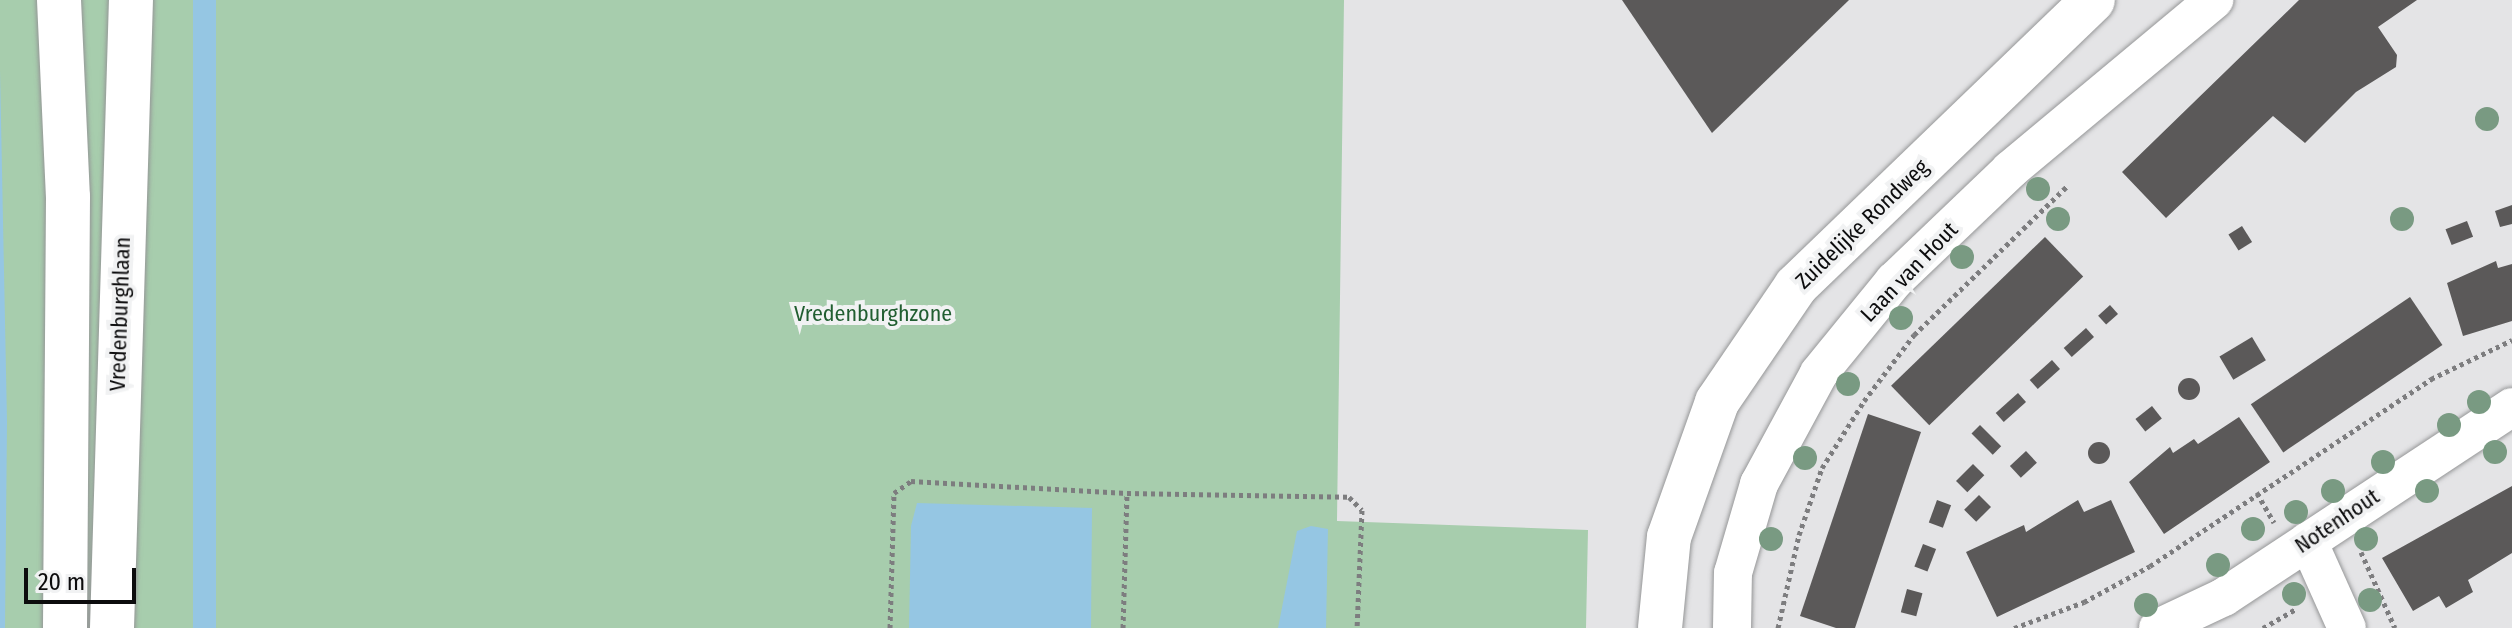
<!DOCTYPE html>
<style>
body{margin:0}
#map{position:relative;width:2512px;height:628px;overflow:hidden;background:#e4e4e6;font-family:"Fira Sans Condensed",sans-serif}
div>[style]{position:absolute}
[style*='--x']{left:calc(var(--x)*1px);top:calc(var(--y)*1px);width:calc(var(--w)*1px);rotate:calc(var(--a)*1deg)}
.green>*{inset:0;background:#a7cdad;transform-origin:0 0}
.water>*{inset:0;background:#95c6e3;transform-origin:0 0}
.building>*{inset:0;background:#5b5959;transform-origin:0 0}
.round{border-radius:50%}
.path>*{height:5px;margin-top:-2.5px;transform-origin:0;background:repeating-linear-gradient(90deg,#7d7d7f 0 4px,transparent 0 8px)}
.roads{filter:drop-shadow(0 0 2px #959697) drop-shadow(0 0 2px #959697)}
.minor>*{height:38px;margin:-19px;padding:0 19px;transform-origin:19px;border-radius:19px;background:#fff}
.major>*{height:44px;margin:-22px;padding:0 22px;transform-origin:22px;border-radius:22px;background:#fff}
.trees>*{width:24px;height:24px;margin:-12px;border-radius:50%;background:#799a82}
span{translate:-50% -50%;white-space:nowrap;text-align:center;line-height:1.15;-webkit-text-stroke:8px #f1f2f3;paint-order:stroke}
.street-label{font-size:22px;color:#0c0c0d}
.park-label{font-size:22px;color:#215e31}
.scale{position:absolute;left:24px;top:568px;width:112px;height:36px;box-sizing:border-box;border:4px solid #0c0c0d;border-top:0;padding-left:10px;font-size:24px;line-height:28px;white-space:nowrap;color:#0c0c0d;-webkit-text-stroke:6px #f1f2f3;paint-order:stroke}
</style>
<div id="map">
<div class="green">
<div style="left:0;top:0;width:48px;height:628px"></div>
<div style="clip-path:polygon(69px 0,118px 0,102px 628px,72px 628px)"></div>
<div style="clip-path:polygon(139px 0,1344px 0,1337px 521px,1588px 530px,1586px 628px,122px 628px)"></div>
</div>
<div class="water">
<div style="left:193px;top:0;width:23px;height:628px"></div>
<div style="clip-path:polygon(0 70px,7px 422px,5px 628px,0 628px)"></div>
<div style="clip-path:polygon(917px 503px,1092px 508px,1091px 628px,909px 628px,911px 526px)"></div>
<div style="clip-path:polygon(1311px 526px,1328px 529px,1326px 628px,1278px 628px,1297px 531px)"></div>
</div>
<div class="building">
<div style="clip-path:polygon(1622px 0,1849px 0,1712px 133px)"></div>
<div style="clip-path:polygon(2299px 0,2417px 0,2378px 27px,2397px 55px,2396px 67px,2356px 92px,2305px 143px,2273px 116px,2166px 218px,2122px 172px)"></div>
<div style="clip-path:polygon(2512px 205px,2512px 224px,2500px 227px,2495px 211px)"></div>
<div style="left:2467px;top:221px;width:17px;height:23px;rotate:69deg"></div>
<div style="left:2242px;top:226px;width:19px;height:16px;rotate:58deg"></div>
<div style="left:2045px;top:237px;width:55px;height:214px;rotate:46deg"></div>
<div style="clip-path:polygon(2496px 261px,2498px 268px,2512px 264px,2512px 321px,2463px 336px,2447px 283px)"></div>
<div style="left:2410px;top:297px;width:58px;height:192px;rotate:56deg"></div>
<div style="left:2110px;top:305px;width:12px;height:16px;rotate:48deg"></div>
<div style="left:2086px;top:328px;width:12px;height:30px;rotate:48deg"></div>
<div style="left:2252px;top:337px;width:27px;height:38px;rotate:59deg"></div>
<div style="left:2052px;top:360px;width:12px;height:30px;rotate:48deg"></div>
<div class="round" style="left:2178px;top:378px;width:22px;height:22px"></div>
<div style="left:2018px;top:393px;width:12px;height:30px;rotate:48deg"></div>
<div style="left:2152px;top:406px;width:16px;height:21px;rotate:52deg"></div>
<div style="clip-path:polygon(1868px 414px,1921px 432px,1855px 628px,1836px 628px,1800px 616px)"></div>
<div style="clip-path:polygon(2239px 417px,2270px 462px,2164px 534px,2129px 482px,2170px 447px,2173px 453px,2194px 439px,2198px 444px)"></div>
<div style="left:1980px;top:425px;width:30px;height:12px;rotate:45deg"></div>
<div class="round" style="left:2088px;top:442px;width:22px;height:22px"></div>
<div style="left:2026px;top:451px;width:16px;height:22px;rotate:47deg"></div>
<div style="left:1973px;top:464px;width:16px;height:24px;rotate:45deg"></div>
<div style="clip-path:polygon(2512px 486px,2512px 553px,2468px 580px,2473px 592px,2446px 608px,2439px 596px,2413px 611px,2382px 558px)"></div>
<div style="left:1979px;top:495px;width:17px;height:21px;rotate:45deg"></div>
<div style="left:1937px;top:500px;width:15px;height:24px;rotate:20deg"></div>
<div style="clip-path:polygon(2078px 500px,2084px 512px,2111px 500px,2135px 552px,1997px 617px,1966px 552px,2024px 525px,2026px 532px)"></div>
<div style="left:1923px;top:544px;width:14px;height:24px;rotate:21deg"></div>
<div style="left:1907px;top:589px;width:16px;height:24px;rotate:15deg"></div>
</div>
<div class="path">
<div style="--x:2257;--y:493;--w:34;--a:60"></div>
<div style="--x:2361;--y:552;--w:83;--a:65.9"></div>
<div style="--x:890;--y:628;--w:135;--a:-88.3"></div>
<div style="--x:894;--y:493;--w:21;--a:-35"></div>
<div style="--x:911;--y:481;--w:216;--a:3.2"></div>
<div style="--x:1127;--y:493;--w:222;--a:1"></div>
<div style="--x:1349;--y:497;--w:18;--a:45"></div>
<div style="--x:1362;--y:510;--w:118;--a:92.4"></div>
<div style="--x:1123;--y:628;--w:135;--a:-88.3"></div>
<div style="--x:1778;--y:628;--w:95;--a:-77.3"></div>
<div style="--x:1799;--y:535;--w:71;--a:-71.1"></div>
<div style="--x:1822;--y:468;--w:79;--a:-57.9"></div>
<div style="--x:1864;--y:401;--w:83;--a:-52.9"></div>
<div style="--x:1914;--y:335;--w:215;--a:-44.2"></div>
<div style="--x:2014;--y:628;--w:75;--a:-20.4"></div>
<div style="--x:2084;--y:602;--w:75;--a:-28.6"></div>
<div style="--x:2150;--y:566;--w:338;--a:-33.6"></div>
<div style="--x:2431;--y:379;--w:90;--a:-25.7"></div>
<div style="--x:2263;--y:628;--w:39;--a:-30"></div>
</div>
<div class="roads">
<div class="minor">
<div style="--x:2308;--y:541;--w:95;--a:65.9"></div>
<div style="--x:1732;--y:628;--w:55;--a:-89"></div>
<div style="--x:1733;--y:573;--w:93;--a:-73.7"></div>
<div style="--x:1759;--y:484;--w:126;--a:-61.6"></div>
<div style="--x:1819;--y:373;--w:119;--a:-50.8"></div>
<div style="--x:1894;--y:281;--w:161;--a:-43.7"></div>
<div style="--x:2010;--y:170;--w:266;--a:-39.8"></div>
<div style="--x:2158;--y:628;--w:73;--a:-25.2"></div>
<div style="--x:2224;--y:597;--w:345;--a:-33.4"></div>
</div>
<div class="major">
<div style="--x:59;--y:0;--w:197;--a:87.4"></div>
<div style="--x:68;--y:197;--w:431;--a:90.4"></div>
<div style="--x:112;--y:628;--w:628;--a:-88.27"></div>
<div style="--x:1660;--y:628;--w:91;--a:-84.4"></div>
<div style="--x:1669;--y:537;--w:143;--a:-70.4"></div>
<div style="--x:1717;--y:402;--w:140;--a:-55.7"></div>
<div style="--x:1796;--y:286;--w:412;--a:-43.9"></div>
</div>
</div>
<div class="trees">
<div style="left:2487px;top:119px"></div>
<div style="left:2038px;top:189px"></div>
<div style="left:2058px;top:219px"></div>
<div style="left:2402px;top:219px"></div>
<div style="left:1962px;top:257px"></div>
<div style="left:1901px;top:318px"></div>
<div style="left:1848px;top:384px"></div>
<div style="left:2479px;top:402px"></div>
<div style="left:2449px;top:425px"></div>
<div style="left:2495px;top:452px"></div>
<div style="left:1805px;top:458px"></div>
<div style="left:2383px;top:462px"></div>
<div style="left:2333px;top:491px"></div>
<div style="left:2427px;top:491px"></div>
<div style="left:2296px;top:512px"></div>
<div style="left:2253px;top:529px"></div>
<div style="left:1771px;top:539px"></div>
<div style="left:2366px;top:539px"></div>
<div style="left:2218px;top:565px"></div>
<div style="left:2294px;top:594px"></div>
<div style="left:2370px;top:600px"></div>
<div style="left:2146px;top:605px"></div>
</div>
<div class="street-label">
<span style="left:1862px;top:224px;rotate:-44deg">Zuidelijke Rondweg</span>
<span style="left:1909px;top:272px;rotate:-46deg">Laan van Hout</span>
<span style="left:120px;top:314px;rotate:-88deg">Vredenburghlaan</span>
<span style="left:2337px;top:521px;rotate:-34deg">Notenhout</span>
</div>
<div class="park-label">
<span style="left:873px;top:314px">Vredenburghzone</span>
</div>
<div class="scale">20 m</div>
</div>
